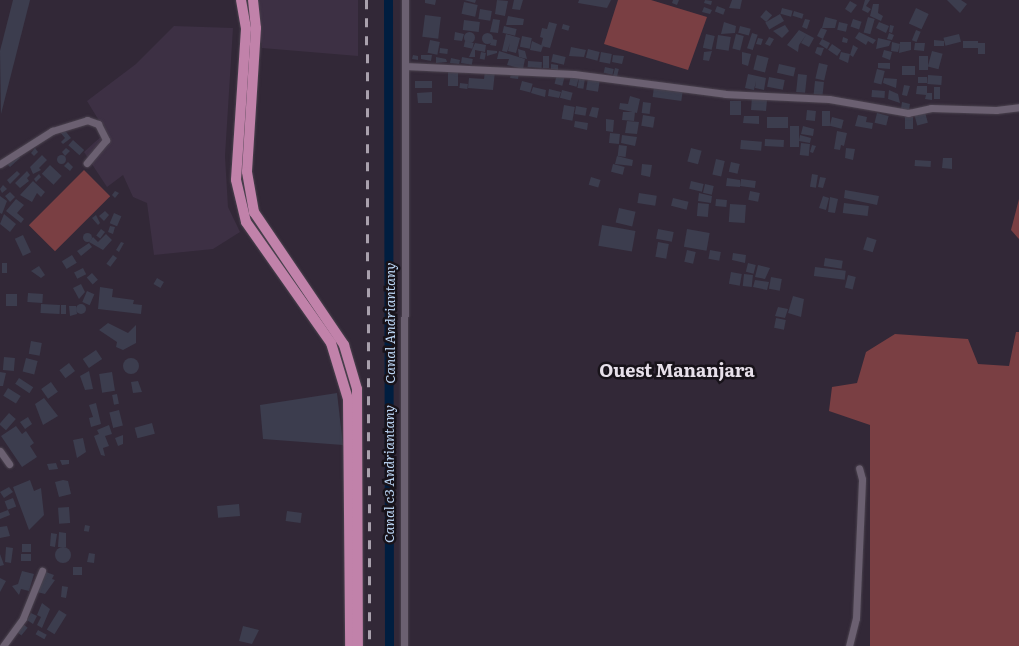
<!DOCTYPE html>
<style>
body{margin:0}
#map{position:relative;width:1019px;height:646px;overflow:hidden;background:#322837;font-family:Literata,serif}
div>[style]{position:absolute}
[style*='--x']{left:calc(var(--x)*1px);top:calc(var(--y)*1px);width:calc(var(--w)*1px);rotate:calc(var(--a)*1deg)}
.built>*{inset:0;background:#3d3044}
.green>*{inset:0;background:#7a3f43;transform-origin:0 0}
.stream>*{height:2.5px;margin:-1.25px;padding:0 1.25px;transform-origin:1.25px;border-radius:1.25px;background:#001e40}
.canal>*{height:9px;margin:-4.5px;padding:0 4.5px;transform-origin:4.5px;border-radius:4.5px;background:#001e40}
.building>*{inset:0;background:#3c3d4e;transform-origin:0 0}
.round{border-radius:50%}
.roads{filter:drop-shadow(0 0 1px #4b434f) drop-shadow(0 0 1px #4b434f)}
.street>*{height:7px;margin:-3.5px;padding:0 3.5px;transform-origin:3.5px;border-radius:3.5px;background:#6b6071}
.primary>*{height:10px;margin:-5px;padding:0 5px;transform-origin:5px;border-radius:5px;background:#c182aa}
.rail>*{height:2.5px;margin-top:-1.25px;transform-origin:0;background:repeating-linear-gradient(90deg,#a9a1ad 0 9px,transparent 0 18px)}
span{translate:-50% -50%;white-space:nowrap;text-align:center;line-height:1.15;-webkit-text-stroke:5px #18131a;paint-order:stroke}
.water-label{font-size:14px;color:#bbd5f4;font-style:italic}
.district-label{font-size:18px;color:#e7e0ea;font-weight:700}
</style>
<div id="map">
<div class="built">
<div style="clip-path:polygon(256px 0,358px 0,358px 56px,262px 48px)"></div>
<div style="clip-path:polygon(174px 26px,233px 28px,225px 156px,228px 207px,240px 232px,213px 249px,154px 255px,147px 203px,133px 197px,123px 175px,107px 187px,84px 152px,106px 132px,87px 101px,136px 64px)"></div>
</div>
<div class="green">
<div style="clip-path:polygon(618px 0,651px 0,707px 17px,688px 70px,604px 44px)"></div>
<div style="left:84px;top:170px;width:37px;height:78px;rotate:45deg"></div>
<div style="clip-path:polygon(1019px 199px,1019px 239px,1011px 230px)"></div>
<div style="clip-path:polygon(1016px 332px,1019px 332px,1019px 646px,870px 646px,870px 425px,829px 411px,832px 387px,857px 383px,866px 352px,895px 334px,968px 339px,978px 364px,1009px 366px)"></div>
</div>
<div class="stream">
<div style="--x:388;--y:646;--w:433;--a:-90"></div>
</div>
<div class="canal">
<div style="--x:388;--y:0;--w:646;--a:89.91"></div>
</div>
<div class="building">
<div style="clip-path:polygon(13px 0,30px 0,1px 114px,0 51px)"></div>
<div style="clip-path:polygon(425px 0,436px 0,435px 5px,425px 3px)"></div>
<div style="clip-path:polygon(464px 0,476px 0,475px 3px)"></div>
<div style="clip-path:polygon(497px 0,508px 1px,505px 16px,495px 14px)"></div>
<div style="clip-path:polygon(514px 0,523px 0,520px 10px,512px 9px)"></div>
<div style="clip-path:polygon(579px 0,611px 0,607px 8px,578px 3px)"></div>
<div style="clip-path:polygon(673px 0,679px 0,677px 5px,672px 3px)"></div>
<div style="clip-path:polygon(705px 0,712px 1px,711px 5px,704px 3px)"></div>
<div style="clip-path:polygon(732px 0,742px 0,740px 9px,729px 8px)"></div>
<div style="clip-path:polygon(865px 0,870px 0,866px 6px,871px 9px,868px 13px,862px 10px)"></div>
<div style="clip-path:polygon(947px 0,961px 0,967px 4px,960px 13px)"></div>
<div style="clip-path:polygon(850px 1px,857px 5px,851px 13px,845px 9px)"></div>
<div style="left:464px;top:2px;width:14px;height:12px;rotate:12deg"></div>
<div style="clip-path:polygon(873px 4px,879px 4px,878px 13px,883px 16px,881px 21px,870px 16px)"></div>
<div style="left:717px;top:6px;width:9px;height:6px;rotate:21deg"></div>
<div style="clip-path:polygon(704px 7px,712px 10px,710px 14px,702px 12px)"></div>
<div style="left:782px;top:8px;width:11px;height:6px;rotate:15deg"></div>
<div style="left:916px;top:8px;width:14px;height:17px;rotate:25deg"></div>
<div style="left:480px;top:9px;width:12px;height:10px;rotate:9deg"></div>
<div style="left:766px;top:10px;width:8px;height:9px;rotate:40deg"></div>
<div style="left:794px;top:11px;width:10px;height:5px;rotate:17deg"></div>
<div style="left:780px;top:14px;width:8px;height:17px;rotate:60deg"></div>
<div style="left:425px;top:15px;width:16px;height:22px;rotate:7deg"></div>
<div style="clip-path:polygon(508px 16px,524px 19px,523px 25px,506px 25px)"></div>
<div style="clip-path:polygon(825px 17px,837px 20px,835px 28px,822px 28px)"></div>
<div style="left:868px;top:17px;width:7px;height:16px;rotate:16deg"></div>
<div style="clip-path:polygon(493px 19px,500px 20px,498px 33px,490px 32px)"></div>
<div style="clip-path:polygon(805px 19px,810px 20px,807px 29px,802px 27px)"></div>
<div style="left:853px;top:19px;width:9px;height:8px;rotate:18deg"></div>
<div style="left:464px;top:20px;width:16px;height:10px;rotate:7deg"></div>
<div style="clip-path:polygon(549px 22px,557px 24px,550px 48px,541px 46px,543px 38px,540px 37px,542px 28px,547px 29px)"></div>
<div style="clip-path:polygon(724px 22px,736px 26px,735px 33px,721px 34px)"></div>
<div style="left:839px;top:22px;width:9px;height:8px;rotate:13deg"></div>
<div style="clip-path:polygon(879px 22px,889px 26px,886px 33px,876px 28px)"></div>
<div style="left:563px;top:24px;width:7px;height:5px;rotate:16deg"></div>
<div style="clip-path:polygon(785px 25px,789px 31px,782px 38px,773px 31px)"></div>
<div style="clip-path:polygon(890px 25px,894px 26px,892px 33px,889px 32px)"></div>
<div style="left:504px;top:26px;width:13px;height:7px;rotate:13deg"></div>
<div style="left:740px;top:26px;width:11px;height:7px;rotate:15deg"></div>
<div style="clip-path:polygon(821px 28px,827px 30px,823px 39px,817px 36px)"></div>
<div style="clip-path:polygon(799px 30px,814px 38px,809px 47px,801px 43px,806px 35px,799px 45px,798px 52px,787px 45px)"></div>
<div style="left:916px;top:30px;width:5px;height:11px;rotate:22deg"></div>
<div class="round" style="left:463.5px;top:31.5px;width:11px;height:11px"></div>
<div style="clip-path:polygon(455px 32px,464px 34px,462px 41px,454px 40px)"></div>
<div style="clip-path:polygon(859px 32px,876px 40px,873px 44px,868px 41px,866px 45px,855px 38px)"></div>
<div class="round" style="left:481.5px;top:32.5px;width:11px;height:11px"></div>
<div style="left:752px;top:33px;width:6px;height:16px;rotate:18deg"></div>
<div style="clip-path:polygon(889px 33px,894px 35px,892px 40px,887px 39px)"></div>
<div style="clip-path:polygon(506px 34px,520px 38px,516px 53px,508px 51px,510px 43px,507px 52px,502px 51px)"></div>
<div style="left:706px;top:34px;width:9px;height:14px;rotate:13deg"></div>
<div style="left:736px;top:34px;width:8px;height:15px;rotate:14deg"></div>
<div style="left:959px;top:34px;width:8px;height:16px;rotate:76deg"></div>
<div style="left:718px;top:35px;width:13px;height:14px;rotate:9deg"></div>
<div style="left:522px;top:36px;width:10px;height:11px;rotate:11deg"></div>
<div style="clip-path:polygon(769px 37px,774px 39px,770px 46px,765px 44px)"></div>
<div style="clip-path:polygon(843px 37px,848px 39px,847px 43px,842px 42px)"></div>
<div style="clip-path:polygon(758px 38px,763px 39px,761px 45px,756px 44px)"></div>
<div style="clip-path:polygon(878px 38px,891px 41px,889px 46px,876px 49px)"></div>
<div style="clip-path:polygon(492px 39px,497px 40px,496px 46px,490px 45px)"></div>
<div style="clip-path:polygon(822px 39px,830px 43px,827px 49px,819px 44px)"></div>
<div style="left:430px;top:40px;width:10px;height:13px;rotate:11deg"></div>
<div style="clip-path:polygon(934px 40px,944px 41px,944px 46px,934px 46px)"></div>
<div style="left:465px;top:41px;width:9px;height:6px;rotate:13deg"></div>
<div style="clip-path:polygon(532px 41px,543px 46px,541px 52px,530px 50px)"></div>
<div style="left:963px;top:41px;width:15px;height:7px"></div>
<div style="clip-path:polygon(892px 42px,900px 44px,898px 52px,891px 51px)"></div>
<div style="clip-path:polygon(900px 42px,911px 42px,911px 50px,899px 53px)"></div>
<div style="clip-path:polygon(475px 43px,486px 45px,485px 52px,475px 50px,475px 57px,469px 57px)"></div>
<div style="clip-path:polygon(915px 43px,925px 43px,924px 51px,914px 50px)"></div>
<div style="left:978px;top:43px;width:7px;height:11px"></div>
<div style="left:832px;top:44px;width:11px;height:7px;rotate:34deg"></div>
<div style="clip-path:polygon(853px 45px,858px 48px,853px 57px,850px 55px)"></div>
<div style="clip-path:polygon(571px 47px,586px 50px,584px 57px,569px 56px)"></div>
<div style="clip-path:polygon(817px 47px,824px 48px,821px 56px,815px 53px)"></div>
<div style="left:440px;top:48px;width:8px;height:5px;rotate:7deg"></div>
<div style="clip-path:polygon(518px 49px,525px 51px,527px 59px,519px 57px)"></div>
<div style="left:588px;top:49px;width:12px;height:9px;rotate:14deg"></div>
<div style="clip-path:polygon(487px 50px,497px 51px,497px 53px,487px 56px)"></div>
<div style="clip-path:polygon(884px 50px,892px 52px,890px 60px,882px 57px)"></div>
<div style="clip-path:polygon(499px 51px,525px 59px,523px 69px,507px 65px,509px 59px,497px 59px)"></div>
<div style="clip-path:polygon(712px 51px,709px 61px,703px 60px,704px 52px)"></div>
<div style="left:932px;top:51px;width:11px;height:16px;rotate:15deg"></div>
<div style="left:481px;top:52px;width:5px;height:7px;rotate:11deg"></div>
<div style="left:601px;top:52px;width:11px;height:10px;rotate:10deg"></div>
<div style="clip-path:polygon(742px 52px,751px 54px,748px 66px,742px 64px)"></div>
<div style="clip-path:polygon(841px 52px,850px 54px,848px 63px,839px 59px)"></div>
<div style="left:553px;top:54px;width:13px;height:8px;rotate:13deg"></div>
<div style="clip-path:polygon(413px 55px,418px 56px,418px 60px,412px 59px)"></div>
<div style="clip-path:polygon(421px 55px,432px 55px,431px 61px,421px 59px)"></div>
<div style="clip-path:polygon(613px 55px,624px 56px,622px 64px,612px 62px)"></div>
<div style="left:757px;top:55px;width:12px;height:15px;rotate:14deg"></div>
<div style="left:543px;top:56px;width:6px;height:12px"></div>
<div style="left:919px;top:56px;width:9px;height:14px"></div>
<div style="clip-path:polygon(436px 57px,446px 59px,447px 62px,436px 63px)"></div>
<div style="left:462px;top:57px;width:11px;height:6px;rotate:10deg"></div>
<div style="clip-path:polygon(451px 58px,460px 60px,459px 64px,450px 63px)"></div>
<div style="left:528px;top:61px;width:14px;height:6px;rotate:4deg"></div>
<div style="left:819px;top:63px;width:9px;height:16px;rotate:13deg"></div>
<div style="clip-path:polygon(878px 63px,890px 63px,890px 69px,878px 68px)"></div>
<div style="clip-path:polygon(551px 64px,558px 65px,558px 70px,551px 69px)"></div>
<div style="left:779px;top:64px;width:17px;height:9px;rotate:13deg"></div>
<div style="left:902px;top:66px;width:13px;height:9px"></div>
<div style="left:605px;top:67px;width:9px;height:6px;rotate:13deg"></div>
<div style="left:615px;top:68px;width:4px;height:9px;rotate:14deg"></div>
<div style="left:877px;top:69px;width:8px;height:14px;rotate:14deg"></div>
<div style="clip-path:polygon(485px 70px,495px 71px,493px 90px,468px 88px,469px 78px,484px 79px)"></div>
<div style="left:448px;top:71px;width:10px;height:15px"></div>
<div style="left:511px;top:71px;width:8px;height:7px;rotate:7deg"></div>
<div style="left:557px;top:74px;width:8px;height:10px;rotate:14deg"></div>
<div style="clip-path:polygon(748px 74px,766px 78px,764px 90px,755px 88px,756px 81px,754px 90px,745px 88px)"></div>
<div style="left:798px;top:74px;width:9px;height:18px;rotate:6deg"></div>
<div style="left:928px;top:75px;width:14px;height:9px;rotate:4deg"></div>
<div style="left:571px;top:76px;width:8px;height:9px;rotate:14deg"></div>
<div style="left:769px;top:77px;width:16px;height:10px;rotate:11deg"></div>
<div style="left:918px;top:77px;width:9px;height:6px"></div>
<div style="left:579px;top:78px;width:6px;height:10px;rotate:9deg"></div>
<div style="left:588px;top:78px;width:12px;height:12px;rotate:9deg"></div>
<div style="clip-path:polygon(884px 78px,897px 79px,896px 88px,883px 83px)"></div>
<div style="left:415px;top:81px;width:17px;height:7px"></div>
<div style="left:522px;top:81px;width:11px;height:9px;rotate:15deg"></div>
<div style="left:815px;top:81px;width:9px;height:13px;rotate:6deg"></div>
<div style="left:460px;top:83px;width:8px;height:5px;rotate:7deg"></div>
<div style="clip-path:polygon(904px 85px,910px 86px,907px 96px,902px 95px)"></div>
<div style="clip-path:polygon(917px 86px,927px 86px,927px 93px,932px 93px,932px 100px,925px 99px,926px 95px,916px 94px)"></div>
<div style="clip-path:polygon(533px 87px,546px 90px,545px 97px,531px 93px)"></div>
<div style="left:654px;top:87px;width:29px;height:10px;rotate:8deg"></div>
<div style="left:934px;top:87px;width:6px;height:12px"></div>
<div style="clip-path:polygon(549px 89px,561px 92px,559px 98px,548px 96px)"></div>
<div style="left:562px;top:90px;width:11px;height:8px;rotate:15deg"></div>
<div style="left:872px;top:90px;width:13px;height:7px;rotate:4deg"></div>
<div style="clip-path:polygon(889px 90px,898px 94px,900px 103px,888px 99px)"></div>
<div style="clip-path:polygon(432px 92px,432px 103px,418px 103px,417px 93px)"></div>
<div style="clip-path:polygon(630px 96px,640px 99px,637px 113px,619px 109px,620px 103px,628px 104px)"></div>
<div style="clip-path:polygon(752px 96px,767px 100px,766px 111px,751px 110px)"></div>
<div style="left:730px;top:101px;width:11px;height:14px"></div>
<div style="left:643px;top:102px;width:8px;height:11px;rotate:7deg"></div>
<div style="clip-path:polygon(902px 102px,910px 104px,909px 110px,901px 109px)"></div>
<div style="left:564px;top:105px;width:11px;height:14px;rotate:10deg"></div>
<div style="left:576px;top:106px;width:11px;height:8px;rotate:10deg"></div>
<div style="clip-path:polygon(592px 107px,599px 108px,597px 118px,589px 116px)"></div>
<div style="left:807px;top:110px;width:9px;height:10px;rotate:6deg"></div>
<div style="left:822px;top:111px;width:8px;height:15px"></div>
<div style="clip-path:polygon(623px 112px,635px 112px,634px 121px,622px 120px)"></div>
<div style="left:925px;top:112px;width:11px;height:11px;rotate:75deg"></div>
<div style="left:877px;top:113px;width:12px;height:10px;rotate:14deg"></div>
<div style="left:643px;top:115px;width:12px;height:11px;rotate:9deg"></div>
<div style="clip-path:polygon(858px 115px,867px 117px,866px 122px,873px 123px,872px 129px,855px 126px)"></div>
<div style="clip-path:polygon(744px 116px,759px 116px,759px 124px,743px 123px)"></div>
<div style="left:767px;top:117px;width:21px;height:11px"></div>
<div style="left:832px;top:117px;width:12px;height:9px;rotate:14deg"></div>
<div style="left:905px;top:117px;width:8px;height:12px"></div>
<div style="clip-path:polygon(606px 119px,614px 120px,613px 132px,606px 131px)"></div>
<div style="clip-path:polygon(575px 121px,588px 123px,587px 130px,574px 127px)"></div>
<div style="clip-path:polygon(627px 121px,639px 122px,637px 134px,625px 133px)"></div>
<div style="left:790px;top:126px;width:9px;height:21px"></div>
<div style="clip-path:polygon(803px 126px,814px 129px,813px 136px,801px 134px)"></div>
<div style="clip-path:polygon(63px 128px,71px 138px,63px 144px,61px 142px,65px 138px,59px 131px)"></div>
<div style="clip-path:polygon(837px 131px,847px 133px,844px 146px,841px 145px,840px 150px,834px 149px)"></div>
<div style="left:610px;top:133px;width:10px;height:10px;rotate:6deg"></div>
<div style="clip-path:polygon(622px 135px,637px 137px,635px 146px,621px 143px)"></div>
<div style="clip-path:polygon(800px 135px,811px 138px,810px 143px,799px 141px)"></div>
<div style="left:765px;top:139px;width:19px;height:7px;rotate:3deg"></div>
<div style="left:73px;top:140px;width:15px;height:7px;rotate:42deg"></div>
<div style="left:741px;top:140px;width:21px;height:9px;rotate:5deg"></div>
<div style="left:801px;top:143px;width:9px;height:12px;rotate:6deg"></div>
<div style="left:619px;top:145px;width:8px;height:11px;rotate:7deg"></div>
<div style="clip-path:polygon(812px 145px,816px 146px,813px 153px,810px 152px)"></div>
<div style="clip-path:polygon(35px 148px,38px 152px,34px 156px,31px 153px)"></div>
<div style="clip-path:polygon(66px 148px,70px 151px,65px 156px,62px 152px)"></div>
<div style="left:691px;top:148px;width:11px;height:14px;rotate:15deg"></div>
<div style="clip-path:polygon(846px 148px,855px 149px,853px 160px,845px 158px)"></div>
<div class="round" style="left:56.5px;top:154.5px;width:9px;height:9px"></div>
<div style="clip-path:polygon(18px 155px,20px 158px,10px 167px,7px 164px)"></div>
<div style="clip-path:polygon(42px 155px,47px 160px,39px 168px,41px 170px,33px 174px,30px 167px)"></div>
<div style="clip-path:polygon(617px 156px,633px 160px,632px 166px,615px 164px)"></div>
<div style="clip-path:polygon(943px 158px,952px 158px,952px 169px,942px 168px)"></div>
<div style="left:716px;top:159px;width:9px;height:16px;rotate:13deg"></div>
<div style="left:915px;top:160px;width:16px;height:6px;rotate:4deg"></div>
<div style="clip-path:polygon(68px 162px,73px 167px,70px 171px,64px 166px)"></div>
<div style="left:731px;top:162px;width:9px;height:10px;rotate:13deg"></div>
<div style="left:613px;top:164px;width:12px;height:8px;rotate:14deg"></div>
<div style="clip-path:polygon(642px 164px,652px 165px,650px 177px,641px 175px)"></div>
<div style="left:50px;top:165px;width:16px;height:12px;rotate:43deg"></div>
<div style="clip-path:polygon(17px 171px,20px 174px,10px 184px,7px 180px)"></div>
<div style="clip-path:polygon(27px 171px,30px 175px,27px 178px,29px 181px,20px 188px,15px 183px)"></div>
<div style="clip-path:polygon(39px 174px,41px 177px,36px 182px,34px 179px)"></div>
<div style="left:812px;top:174px;width:6px;height:13px;rotate:9deg"></div>
<div style="left:591px;top:177px;width:10px;height:8px;rotate:17deg"></div>
<div style="clip-path:polygon(820px 177px,826px 178px,823px 188px,818px 187px)"></div>
<div style="clip-path:polygon(727px 178px,740px 180px,740px 187px,726px 186px)"></div>
<div style="left:741px;top:179px;width:15px;height:7px;rotate:8deg"></div>
<div style="clip-path:polygon(33px 181px,45px 192px,41px 197px,37px 193px,32px 202px,20px 195px)"></div>
<div style="left:691px;top:181px;width:13px;height:8px;rotate:13deg"></div>
<div style="left:705px;top:184px;width:9px;height:9px;rotate:13deg"></div>
<div style="clip-path:polygon(3px 185px,7px 189px,2px 193px,0 189px)"></div>
<div style="clip-path:polygon(845px 190px,879px 196px,877px 205px,844px 198px)"></div>
<div style="clip-path:polygon(115px 191px,119px 193px,115px 198px,112px 195px)"></div>
<div style="left:750px;top:191px;width:10px;height:9px;rotate:11deg"></div>
<div style="clip-path:polygon(10px 192px,15px 197px,10px 202px,5px 196px)"></div>
<div style="left:639px;top:193px;width:18px;height:10px;rotate:9deg"></div>
<div style="clip-path:polygon(699px 193px,712px 196px,711px 203px,698px 201px)"></div>
<div style="clip-path:polygon(0 196px,7px 201px,2px 214px,0 213px)"></div>
<div style="clip-path:polygon(823px 196px,829px 198px,826px 210px,819px 208px)"></div>
<div style="clip-path:polygon(830px 197px,838px 199px,835px 213px,828px 212px)"></div>
<div style="left:673px;top:198px;width:16px;height:8px;rotate:14deg"></div>
<div style="clip-path:polygon(16px 199px,24px 205px,17px 213px,24px 219px,21px 223px,6px 211px)"></div>
<div style="left:716px;top:199px;width:11px;height:7px;rotate:5deg"></div>
<div style="left:698px;top:203px;width:11px;height:13px;rotate:5deg"></div>
<div style="left:844px;top:203px;width:25px;height:10px;rotate:7deg"></div>
<div style="left:730px;top:204px;width:16px;height:18px;rotate:4deg"></div>
<div style="left:619px;top:208px;width:17px;height:15px;rotate:13deg"></div>
<div style="clip-path:polygon(105px 211px,109px 215px,104px 221px,99px 216px)"></div>
<div style="left:114px;top:213px;width:8px;height:11px;rotate:23deg"></div>
<div style="clip-path:polygon(4px 214px,16px 224px,10px 232px,0 224px)"></div>
<div style="clip-path:polygon(96px 215px,100px 223px,98px 225px,92px 218px)"></div>
<div style="left:602px;top:225px;width:34px;height:21px;rotate:10deg"></div>
<div style="clip-path:polygon(110px 226px,115px 227px,113px 234px,108px 232px)"></div>
<div style="left:101px;top:229px;width:5px;height:8px;rotate:37deg"></div>
<div style="left:658px;top:229px;width:16px;height:10px;rotate:11deg"></div>
<div style="left:687px;top:229px;width:23px;height:18px;rotate:10deg"></div>
<div class="round" style="left:82.5px;top:232.5px;width:9px;height:9px"></div>
<div style="clip-path:polygon(106px 234px,112px 240px,103px 250px,89px 242px,93px 237px,98px 242px)"></div>
<div style="left:23px;top:235px;width:19px;height:9px;rotate:65deg"></div>
<div style="left:867px;top:237px;width:10px;height:13px;rotate:17deg"></div>
<div style="clip-path:polygon(121px 242px,124px 243px,119px 252px,116px 250px)"></div>
<div style="left:658px;top:242px;width:11px;height:15px;rotate:10deg"></div>
<div style="clip-path:polygon(89px 243px,92px 247px,81px 256px,77px 251px)"></div>
<div style="left:687px;top:250px;width:9px;height:12px;rotate:13deg"></div>
<div style="left:710px;top:250px;width:11px;height:9px;rotate:10deg"></div>
<div style="clip-path:polygon(733px 253px,746px 255px,745px 263px,732px 260px)"></div>
<div style="left:72px;top:255px;width:9px;height:12px;rotate:58deg"></div>
<div style="left:113px;top:255px;width:5px;height:11px;rotate:37deg"></div>
<div style="left:825px;top:258px;width:18px;height:8px;rotate:9deg"></div>
<div style="left:2px;top:263px;width:5px;height:10px"></div>
<div style="left:748px;top:263px;width:8px;height:9px;rotate:14deg"></div>
<div style="clip-path:polygon(758px 265px,770px 268px,765px 279px,755px 277px)"></div>
<div style="clip-path:polygon(39px 266px,45px 275px,41px 278px,31px 271px)"></div>
<div style="left:815px;top:267px;width:31px;height:9px;rotate:7deg"></div>
<div style="left:83px;top:268px;width:7px;height:10px;rotate:63deg"></div>
<div style="left:731px;top:272px;width:11px;height:12px;rotate:10deg"></div>
<div style="left:92px;top:273px;width:9px;height:7px;rotate:49deg"></div>
<div style="left:744px;top:274px;width:9px;height:12px;rotate:6deg"></div>
<div style="left:848px;top:275px;width:8px;height:13px;rotate:14deg"></div>
<div style="left:771px;top:277px;width:11px;height:12px;rotate:10deg"></div>
<div style="left:157px;top:278px;width:8px;height:7px;rotate:30deg"></div>
<div style="clip-path:polygon(755px 280px,769px 282px,767px 290px,753px 287px)"></div>
<div style="clip-path:polygon(81px 284px,85px 292px,79px 299px,73px 288px)"></div>
<div style="clip-path:polygon(100px 287px,113px 289px,112px 297px,134px 300px,133px 304px,142px 305px,141px 314px,98px 309px)"></div>
<div style="left:87px;top:291px;width:8px;height:12px;rotate:23deg"></div>
<div style="left:28px;top:293px;width:15px;height:9px;rotate:4deg"></div>
<div style="left:6px;top:294px;width:11px;height:12px"></div>
<div style="clip-path:polygon(793px 296px,804px 299px,801px 317px,788px 313px)"></div>
<div class="round" style="left:76px;top:304px;width:10px;height:10px"></div>
<div style="left:41px;top:304px;width:19px;height:9px;rotate:3deg"></div>
<div style="left:61px;top:305px;width:5px;height:9px"></div>
<div style="clip-path:polygon(69px 306px,76px 306px,77px 314px,70px 316px)"></div>
<div style="clip-path:polygon(778px 307px,788px 309px,785px 318px,775px 316px)"></div>
<div style="left:776px;top:318px;width:10px;height:10px;rotate:11deg"></div>
<div style="clip-path:polygon(108px 323px,128px 333px,136px 325px,136px 343px,123px 350px,116px 347px,117px 342px,99px 330px)"></div>
<div style="left:31px;top:341px;width:11px;height:13px;rotate:10deg"></div>
<div style="left:96px;top:350px;width:11px;height:16px;rotate:56deg"></div>
<div style="left:4px;top:357px;width:11px;height:13px;rotate:5deg"></div>
<div style="left:26px;top:358px;width:12px;height:14px;rotate:14deg"></div>
<div class="round" style="left:123px;top:358px;width:16px;height:16px"></div>
<div style="left:69px;top:363px;width:10px;height:12px;rotate:53deg"></div>
<div style="clip-path:polygon(89px 371px,93px 389px,85px 390px,80px 376px)"></div>
<div style="clip-path:polygon(0 372px,6px 373px,3px 386px,0 386px)"></div>
<div style="left:112px;top:372px;width:19px;height:13px;rotate:81deg"></div>
<div style="left:19px;top:378px;width:17px;height:7px;rotate:33deg"></div>
<div style="clip-path:polygon(138px 381px,142px 392px,133px 393px,131px 382px)"></div>
<div style="left:51px;top:382px;width:12px;height:12px;rotate:55deg"></div>
<div style="left:8px;top:388px;width:15px;height:9px;rotate:32deg"></div>
<div style="clip-path:polygon(337px 393px,343px 445px,263px 439px,260px 405px)"></div>
<div style="left:117px;top:394px;width:10px;height:5px;rotate:79deg"></div>
<div style="clip-path:polygon(44px 398px,58px 416px,43px 425px,35px 404px)"></div>
<div style="clip-path:polygon(96px 403px,101px 424px,91px 427px,89px 418px,93px 417px,89px 405px)"></div>
<div style="left:119px;top:410px;width:16px;height:10px;rotate:76deg"></div>
<div style="left:9px;top:413px;width:9px;height:15px;rotate:41deg"></div>
<div style="clip-path:polygon(28px 417px,32px 424px,25px 429px,20px 422px)"></div>
<div style="left:152px;top:423px;width:11px;height:18px;rotate:75deg"></div>
<div style="clip-path:polygon(109px 425px,112px 434px,105px 436px,109px 446px,103px 448px,105px 456px,101px 455px,94px 436px,99px 434px,97px 430px)"></div>
<div style="clip-path:polygon(16px 426px,22px 434px,26px 431px,34px 443px,30px 446px,37px 457px,22px 467px,1px 436px)"></div>
<div style="clip-path:polygon(123px 435px,123px 444px,118px 446px,115px 438px)"></div>
<div style="clip-path:polygon(83px 438px,86px 452px,77px 458px,73px 440px)"></div>
<div style="clip-path:polygon(60px 460px,69px 460px,69px 464px,62px 465px)"></div>
<div style="clip-path:polygon(56px 463px,58px 469px,49px 470px,47px 464px)"></div>
<div style="clip-path:polygon(30px 480px,34px 491px,41px 488px,44px 515px,29px 530px,13px 487px)"></div>
<div style="clip-path:polygon(63px 480px,68px 481px,71px 494px,59px 497px,55px 482px)"></div>
<div style="clip-path:polygon(9px 487px,13px 492px,4px 498px,0 492px)"></div>
<div style="left:13px;top:498px;width:9px;height:9px;rotate:69deg"></div>
<div style="left:239px;top:504px;width:12px;height:22px;rotate:85deg"></div>
<div style="left:69px;top:507px;width:16px;height:11px;rotate:86deg"></div>
<div style="clip-path:polygon(8px 510px,10px 515px,0 519px,0 513px)"></div>
<div style="left:287px;top:511px;width:15px;height:10px;rotate:8deg"></div>
<div style="left:85px;top:525px;width:5px;height:6px;rotate:11deg"></div>
<div style="clip-path:polygon(7px 526px,10px 536px,0 538px,0 527px)"></div>
<div style="clip-path:polygon(59px 532px,66px 533px,66px 547px,58px 547px)"></div>
<div style="clip-path:polygon(51px 533px,57px 534px,55px 547px,50px 546px)"></div>
<div style="left:22px;top:544px;width:9px;height:8px"></div>
<div style="clip-path:polygon(6px 547px,13px 548px,11px 563px,5px 562px)"></div>
<div class="round" style="left:55px;top:547px;width:16px;height:16px"></div>
<div style="clip-path:polygon(89px 553px,95px 554px,94px 563px,87px 562px)"></div>
<div style="clip-path:polygon(0 554px,4px 565px,0 566px)"></div>
<div style="left:21px;top:554px;width:10px;height:7px"></div>
<div style="left:73px;top:567px;width:9px;height:8px"></div>
<div style="clip-path:polygon(22px 571px,34px 574px,29px 591px,21px 589px,19px 595px,12px 586px,18px 584px)"></div>
<div style="clip-path:polygon(46px 572px,54px 575px,52px 579px,55px 580px,45px 594px,37px 592px)"></div>
<div style="clip-path:polygon(0 578px,6px 581px,0 592px)"></div>
<div style="clip-path:polygon(62px 586px,68px 587px,66px 598px,61px 597px)"></div>
<div style="clip-path:polygon(42px 603px,50px 609px,42px 628px,37px 625px,41px 617px,37px 615px)"></div>
<div style="left:59px;top:610px;width:9px;height:23px;rotate:32deg"></div>
<div style="clip-path:polygon(31px 613px,37px 616px,33px 624px,27px 620px)"></div>
<div style="left:23px;top:624px;width:6px;height:10px;rotate:39deg"></div>
<div style="clip-path:polygon(243px 626px,259px 630px,252px 644px,239px 641px)"></div>
<div style="left:38px;top:630px;width:10px;height:5px;rotate:29deg"></div>
</div>
<div class="roads">
<div class="street">
<div style="--x:405;--y:66;--w:169;--a:2.7"></div>
<div style="--x:574;--y:74;--w:152;--a:7.5"></div>
<div style="--x:725;--y:94;--w:104;--a:2.8"></div>
<div style="--x:829;--y:99;--w:80;--a:10"></div>
<div style="--x:908;--y:113;--w:24;--a:-12"></div>
<div style="--x:931;--y:108;--w:65;--a:1.8"></div>
<div style="--x:996;--y:110;--w:23;--a:-7"></div>
<div style="--x:0;--y:164;--w:62;--a:-32.4"></div>
<div style="--x:52;--y:131;--w:37;--a:-17"></div>
<div style="--x:87;--y:120;--w:12;--a:20"></div>
<div style="--x:98;--y:124;--w:18;--a:63"></div>
<div style="--x:106;--y:140;--w:30;--a:130"></div>
<div style="--x:0;--y:451;--w:16;--a:55"></div>
<div style="--x:3;--y:646;--w:34;--a:-54"></div>
<div style="--x:23;--y:618;--w:51;--a:-68"></div>
<div style="--x:404;--y:646;--w:646;--a:-89.91"></div>
<div style="--x:849;--y:646;--w:29;--a:-76"></div>
<div style="--x:856;--y:618;--w:139;--a:-87.5"></div>
<div style="--x:862;--y:479;--w:11;--a:-105"></div>
</div>
<div class="primary">
<div style="--x:241;--y:0;--w:29;--a:80"></div>
<div style="--x:246;--y:29;--w:151;--a:93.8"></div>
<div style="--x:236;--y:180;--w:43;--a:76.6"></div>
<div style="--x:246;--y:222;--w:148;--a:54.9"></div>
<div style="--x:331;--y:343;--w:59;--a:73.1"></div>
<div style="--x:348;--y:399;--w:247;--a:89.5"></div>
<div style="--x:253;--y:0;--w:28;--a:84"></div>
<div style="--x:256;--y:28;--w:144;--a:93.6"></div>
<div style="--x:247;--y:172;--w:41;--a:80.1"></div>
<div style="--x:254;--y:212;--w:161;--a:55.9"></div>
<div style="--x:344;--y:345;--w:46;--a:73.5"></div>
<div style="--x:357;--y:389;--w:257;--a:89.8"></div>
</div>
</div>
<div class="rail">
<div style="--x:367;--y:0;--w:646;--a:89.73"></div>
</div>
<div class="water-label">
<span style="left:389px;top:323px;rotate:-90deg">Canal Andriantany</span>
<span style="left:388px;top:474px;rotate:-90deg">Canal c3 Andriantany</span>
</div>
<div class="district-label">
<span style="left:677px;top:370px">Ouest Mananjara</span>
</div>
</div>
